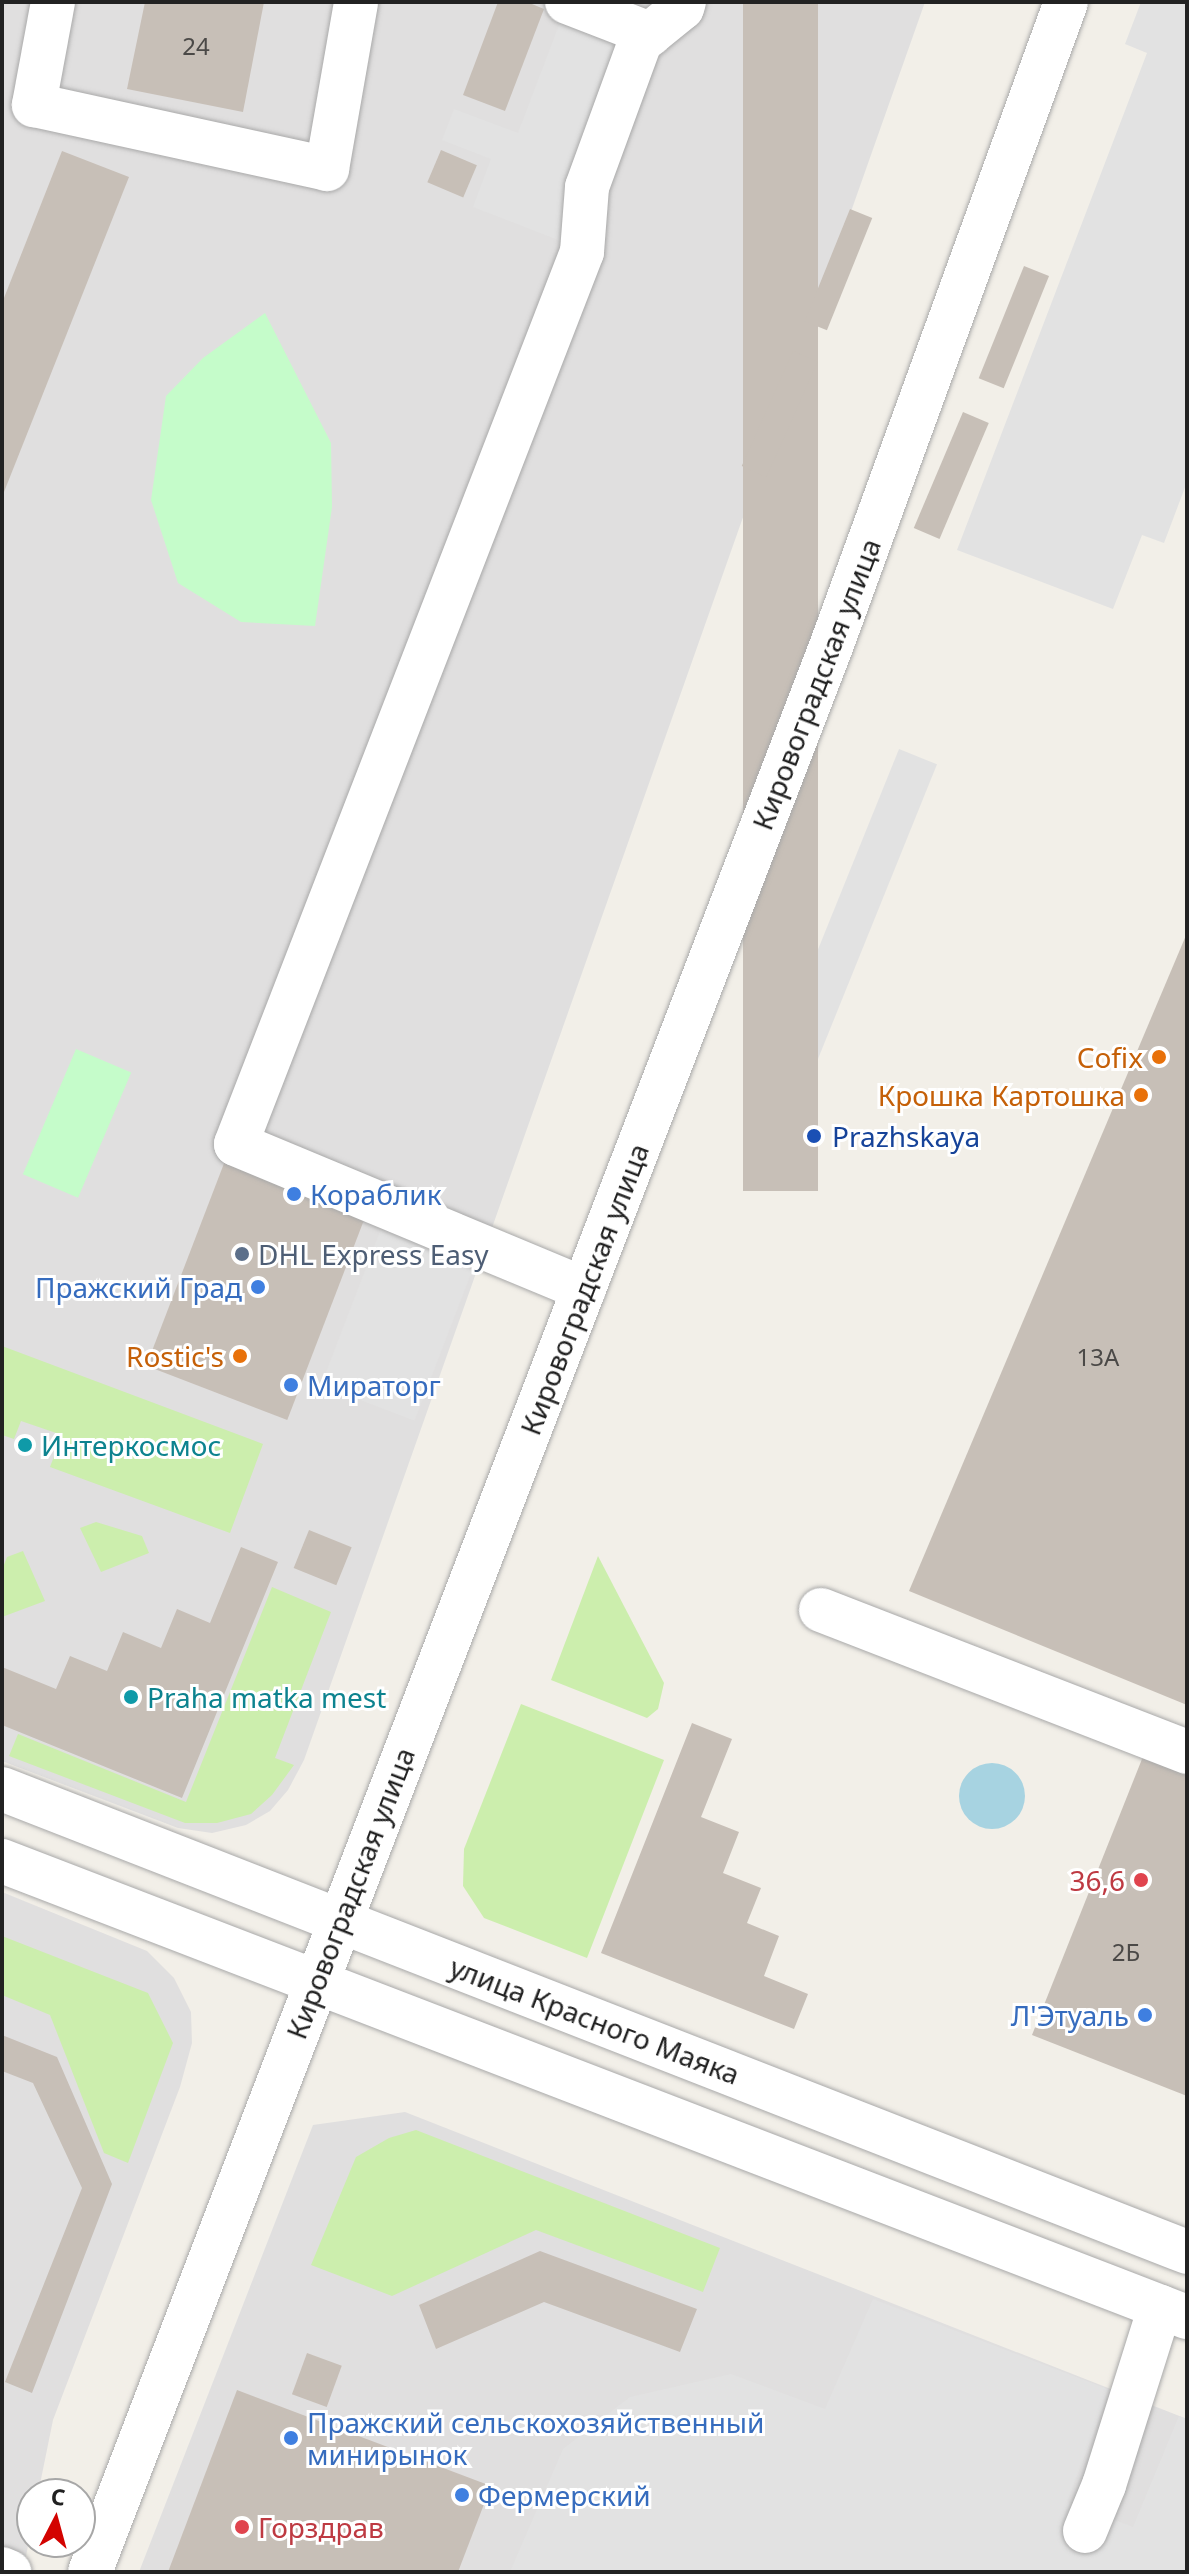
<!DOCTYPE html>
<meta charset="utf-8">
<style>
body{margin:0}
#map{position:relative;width:1189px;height:2574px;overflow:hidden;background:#f2efe8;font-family:"Noto Sans",sans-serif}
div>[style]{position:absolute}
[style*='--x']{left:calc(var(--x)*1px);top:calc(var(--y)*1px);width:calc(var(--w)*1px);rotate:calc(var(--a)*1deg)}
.residential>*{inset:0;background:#e0dfdf}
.grass>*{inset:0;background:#cceead}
.park>*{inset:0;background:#c5fcca;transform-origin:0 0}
.parking>*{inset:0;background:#e2e2e2;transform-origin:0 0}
.water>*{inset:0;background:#a7d3e1}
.round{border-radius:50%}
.building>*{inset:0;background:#c7bfb7;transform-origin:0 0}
.roads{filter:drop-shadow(0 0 2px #a9a9a9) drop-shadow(0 0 2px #a9a9a9)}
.minor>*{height:44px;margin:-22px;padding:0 22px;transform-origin:22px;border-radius:22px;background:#fff}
.dots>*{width:22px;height:22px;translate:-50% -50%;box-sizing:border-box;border:4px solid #fff;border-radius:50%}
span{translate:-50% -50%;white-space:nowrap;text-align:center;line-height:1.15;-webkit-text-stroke:6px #fff;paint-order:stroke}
.number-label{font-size:24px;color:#4b4947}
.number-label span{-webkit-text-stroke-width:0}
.street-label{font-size:28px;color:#222}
.food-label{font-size:28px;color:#c56008}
.right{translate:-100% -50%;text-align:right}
.transit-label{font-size:28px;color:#164399}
.left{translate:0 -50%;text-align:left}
.shop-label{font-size:28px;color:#366cbe}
.service-label{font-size:28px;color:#4e5e75}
.culture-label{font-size:28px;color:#0d838f}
.health-label{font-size:28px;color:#be3a42}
.frame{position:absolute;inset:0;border:4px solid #222;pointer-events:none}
.north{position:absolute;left:16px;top:2478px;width:80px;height:80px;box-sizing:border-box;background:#fff;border:2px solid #a7a7a7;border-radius:50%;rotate:6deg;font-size:22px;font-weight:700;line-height:32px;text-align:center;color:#222}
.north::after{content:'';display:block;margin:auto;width:28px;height:36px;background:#d30300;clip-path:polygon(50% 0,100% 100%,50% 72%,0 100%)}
</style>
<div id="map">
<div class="residential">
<div style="clip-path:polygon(2px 2px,925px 2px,304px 1760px,288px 1790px,270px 1811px,246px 1825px,212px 1833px,178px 1828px,2px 1761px)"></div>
<div style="clip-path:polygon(2px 1892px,147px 1951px,174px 1978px,191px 2012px,192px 2043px,180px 2087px,53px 2420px,38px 2494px,32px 2494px,32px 2525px,23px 2572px,2px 2572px)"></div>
<div style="clip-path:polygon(405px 2112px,1187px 2419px,1187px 2572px,139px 2572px,313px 2125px)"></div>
</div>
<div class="grass">
<div style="clip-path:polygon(2px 1346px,263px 1444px,230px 1533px,50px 1467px,62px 1435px,21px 1421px,14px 1439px,2px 1435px)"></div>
<div style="clip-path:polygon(96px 1522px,142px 1536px,149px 1553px,101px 1572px,80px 1528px)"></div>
<div style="clip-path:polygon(23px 1551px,45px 1601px,2px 1617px,2px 1570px,7px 1557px)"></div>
<div style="clip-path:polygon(598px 1556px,664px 1683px,658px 1709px,647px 1718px,551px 1680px)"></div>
<div style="clip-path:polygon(272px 1587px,331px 1612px,275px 1758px,294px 1765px,272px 1795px,251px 1814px,217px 1823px,185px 1823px,9px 1756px,18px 1734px,186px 1802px)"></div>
<div style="clip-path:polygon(521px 1704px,664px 1760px,587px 1958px,484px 1918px,463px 1886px,464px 1849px)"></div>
<div style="clip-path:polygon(2px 1936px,148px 1993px,173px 2043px,128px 2163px,104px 2153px,50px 2015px,2px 1995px)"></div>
<div style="clip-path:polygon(416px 2130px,720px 2248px,703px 2292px,536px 2230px,392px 2296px,311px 2265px,356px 2157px,389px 2138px)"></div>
</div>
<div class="park">
<div style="clip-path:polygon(265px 313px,331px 443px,332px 507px,315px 626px,241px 622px,178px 583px,151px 500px,166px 396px,203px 358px)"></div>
<div style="left:76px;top:1049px;width:60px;height:136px;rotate:23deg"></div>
</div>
<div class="parking">
<div style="clip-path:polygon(1141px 2px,1187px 2px,1187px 482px,1164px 543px,1142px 535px,1113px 609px,957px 550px,1147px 53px,1125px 44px)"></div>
<div style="clip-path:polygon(564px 12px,640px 42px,566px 243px,473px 207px,491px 159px,442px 140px,454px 109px,518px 133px)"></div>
<div style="left:899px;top:749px;width:41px;height:416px;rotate:22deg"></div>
<div style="left:381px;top:1229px;width:100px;height:167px;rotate:21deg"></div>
<div style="clip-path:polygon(873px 2299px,1110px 2390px,1067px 2502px,1133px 2527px,1179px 2416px,1187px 2419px,1187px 2572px,510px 2572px,563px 2449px,630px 2397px,731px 2374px,825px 2409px)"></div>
</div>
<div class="water">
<div class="round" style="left:959px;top:1763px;width:66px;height:66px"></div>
</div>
<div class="building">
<div style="clip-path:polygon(145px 2px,264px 2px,243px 112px,127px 89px)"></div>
<div style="clip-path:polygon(498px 2px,527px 2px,544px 9px,505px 111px,463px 95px)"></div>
<div style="left:743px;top:2px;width:75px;height:1189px"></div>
<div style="left:441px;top:150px;width:39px;height:35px;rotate:23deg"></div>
<div style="clip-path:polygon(62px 151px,129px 177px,2px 497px,2px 303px)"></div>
<div style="left:850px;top:209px;width:24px;height:121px;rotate:22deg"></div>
<div style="left:1024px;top:266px;width:27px;height:121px;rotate:22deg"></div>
<div style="left:793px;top:351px;width:27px;height:126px;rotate:24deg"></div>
<div style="left:963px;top:412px;width:28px;height:126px;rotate:23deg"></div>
<div style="clip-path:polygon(1187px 933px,1187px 1705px,909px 1591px)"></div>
<div style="left:228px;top:1153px;width:151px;height:228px;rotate:21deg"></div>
<div style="left:309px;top:1530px;width:46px;height:41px;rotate:22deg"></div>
<div style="clip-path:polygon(241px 1547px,278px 1562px,182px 1798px,2px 1725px,2px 1667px,56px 1689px,70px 1656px,107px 1671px,123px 1632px,161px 1648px,177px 1609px,210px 1623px)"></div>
<div style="clip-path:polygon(692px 1723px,732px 1739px,701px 1817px,739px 1832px,723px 1873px,761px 1888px,747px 1923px,779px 1936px,764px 1976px,808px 1994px,794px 2029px,601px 1953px)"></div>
<div style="clip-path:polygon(1144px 1754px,1187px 1771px,1187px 2096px,1032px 2035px)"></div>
<div style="clip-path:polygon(2px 2035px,57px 2057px,112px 2184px,32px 2393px,5px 2382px,82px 2188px,33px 2083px,2px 2071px)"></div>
<div style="clip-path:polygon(540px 2251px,697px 2309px,680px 2352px,544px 2302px,436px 2349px,419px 2305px)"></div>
<div style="left:307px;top:2353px;width:37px;height:44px;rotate:20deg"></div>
<div style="clip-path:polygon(237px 2390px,491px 2486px,458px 2572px,168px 2572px)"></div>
</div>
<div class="roads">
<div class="minor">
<div style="--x:53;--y:2;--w:105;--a:100.5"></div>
<div style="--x:34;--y:105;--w:300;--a:12.3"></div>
<div style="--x:327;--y:169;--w:169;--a:-80.1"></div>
<div style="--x:567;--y:2;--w:89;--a:21.1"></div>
<div style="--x:584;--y:1289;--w:377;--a:-157.4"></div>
<div style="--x:236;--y:1144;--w:957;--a:-68.8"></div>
<div style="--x:582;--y:252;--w:65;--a:-85.6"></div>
<div style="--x:587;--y:187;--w:154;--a:-69.9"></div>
<div style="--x:640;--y:42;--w:54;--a:-39"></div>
<div style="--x:682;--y:8;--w:6;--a:-72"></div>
<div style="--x:821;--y:1610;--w:393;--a:21.2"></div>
<div style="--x:2;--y:1789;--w:1272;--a:21.34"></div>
<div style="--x:2;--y:1861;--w:1270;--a:21.05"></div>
<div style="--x:1085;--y:2531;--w:50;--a:-67.6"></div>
<div style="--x:1104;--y:2485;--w:187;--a:-72.5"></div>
<div style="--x:2;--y:2569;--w:8;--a:23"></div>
<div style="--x:90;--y:2572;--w:2066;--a:-68.95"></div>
<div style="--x:832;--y:644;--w:683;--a:-69.97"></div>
</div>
</div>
<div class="dots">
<div style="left:1159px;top:1057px;background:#e8710a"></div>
<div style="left:1141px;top:1095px;background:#e8710a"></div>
<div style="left:814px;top:1136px;background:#1a4fb4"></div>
<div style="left:294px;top:1194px;background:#3f7fe0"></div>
<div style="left:242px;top:1254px;background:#5c6f8a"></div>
<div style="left:258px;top:1287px;background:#3f7fe0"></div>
<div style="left:240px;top:1356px;background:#e8710a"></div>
<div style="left:291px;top:1385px;background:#3f7fe0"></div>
<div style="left:25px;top:1445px;background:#0f9aa8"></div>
<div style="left:131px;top:1697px;background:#0f9aa8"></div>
<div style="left:1141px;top:1880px;background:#e0444e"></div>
<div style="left:1145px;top:2015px;background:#3f7fe0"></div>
<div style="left:291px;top:2438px;background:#3f7fe0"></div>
<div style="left:462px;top:2495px;background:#3f7fe0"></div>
<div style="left:242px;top:2527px;background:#e0444e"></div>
</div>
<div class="number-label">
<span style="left:196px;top:46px">24</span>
<span style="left:1098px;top:1357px">13А</span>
<span style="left:1126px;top:1952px">2Б</span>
</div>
<div class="street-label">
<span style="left:816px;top:684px;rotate:-69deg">Кировоградская улица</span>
<span style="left:584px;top:1289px;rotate:-69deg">Кировоградская улица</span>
<span style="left:350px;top:1893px;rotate:-69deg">Кировоградская улица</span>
<span style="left:595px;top:2020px;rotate:21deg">улица Красного Маяка</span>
</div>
<div class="food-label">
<span class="right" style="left:1143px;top:1057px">Cofix</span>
<span class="right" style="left:1125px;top:1095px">Крошка Картошка</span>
<span class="right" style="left:224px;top:1356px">Rostic's</span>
</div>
<div class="transit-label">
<span class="left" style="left:832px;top:1136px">Prazhskaya</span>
</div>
<div class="shop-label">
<span class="left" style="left:310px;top:1194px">Кораблик</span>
<span class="right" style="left:242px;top:1287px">Пражский Град</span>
<span class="left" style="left:307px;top:1385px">Мираторг</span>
<span class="right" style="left:1129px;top:2015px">Л'Этуаль</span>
<span class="left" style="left:307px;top:2438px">Пражский сельскохозяйственный<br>минирынок</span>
<span class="left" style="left:478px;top:2495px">Фермерский</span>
</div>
<div class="service-label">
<span class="left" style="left:258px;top:1254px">DHL Express Easy</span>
</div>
<div class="culture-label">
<span class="left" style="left:41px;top:1445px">Интеркосмос</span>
<span class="left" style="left:147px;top:1697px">Praha matka mest</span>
</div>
<div class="health-label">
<span class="right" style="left:1125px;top:1880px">36,6</span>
<span class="left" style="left:258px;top:2527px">Горздрав</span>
</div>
<div class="frame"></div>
<div class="north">С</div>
</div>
